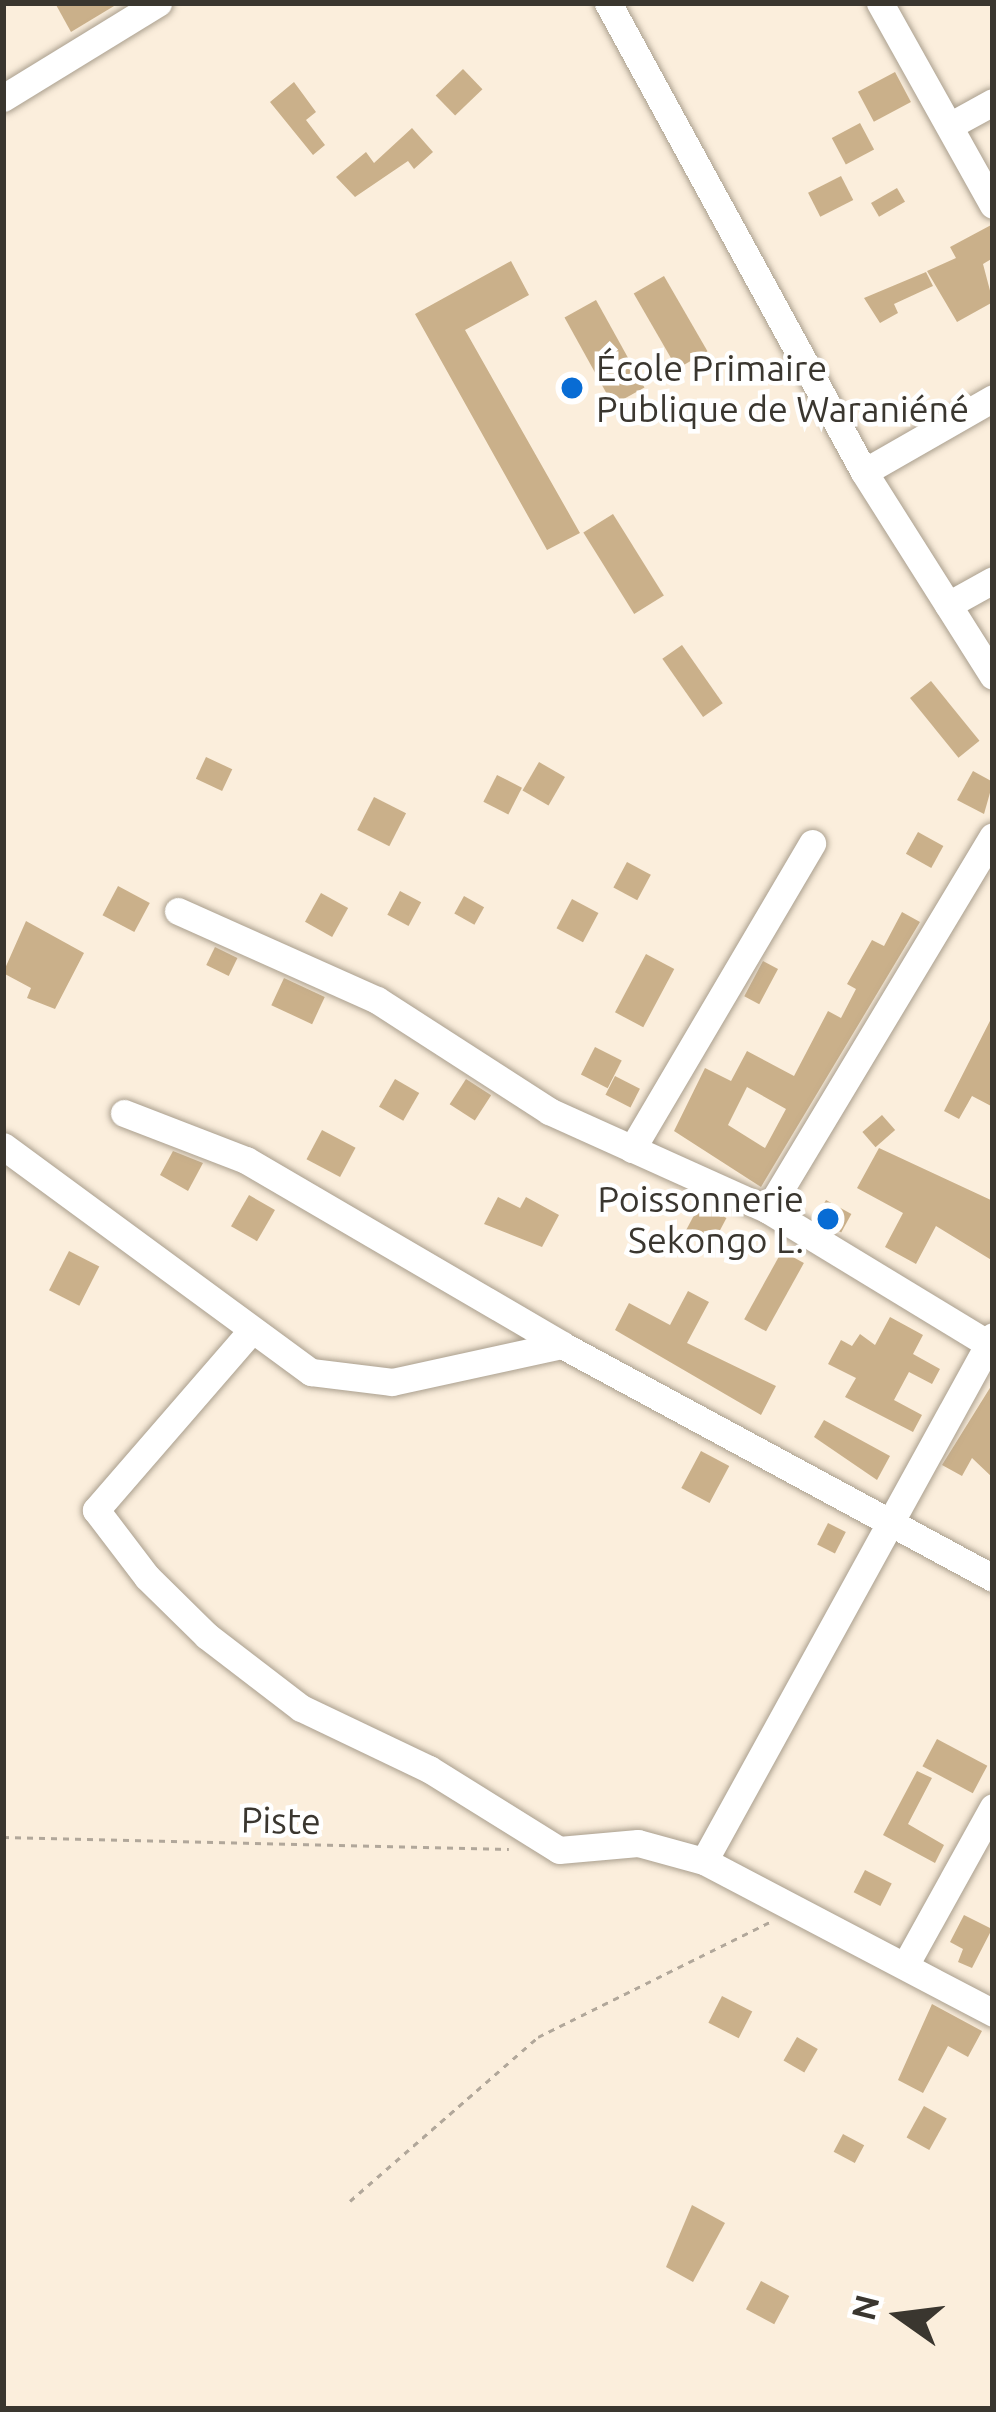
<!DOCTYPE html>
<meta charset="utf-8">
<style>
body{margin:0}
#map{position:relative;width:996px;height:2412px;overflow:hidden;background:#fbeedc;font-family:Ubuntu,sans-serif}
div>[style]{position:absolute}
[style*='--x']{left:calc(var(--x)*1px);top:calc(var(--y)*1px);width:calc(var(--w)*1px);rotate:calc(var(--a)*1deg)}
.building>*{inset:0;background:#cab08a;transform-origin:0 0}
.path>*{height:3px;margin-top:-1.5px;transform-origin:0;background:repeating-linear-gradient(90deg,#b1a79a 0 6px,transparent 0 12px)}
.roads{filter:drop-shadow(0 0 3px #aa9f8e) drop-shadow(0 0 3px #aa9f8e)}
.minor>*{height:27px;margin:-13.5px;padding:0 13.5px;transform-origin:13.5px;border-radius:13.5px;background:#fff}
.dots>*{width:33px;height:33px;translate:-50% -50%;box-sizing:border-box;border:6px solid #fff;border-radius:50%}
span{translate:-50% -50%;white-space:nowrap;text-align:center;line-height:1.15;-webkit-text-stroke:9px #fff;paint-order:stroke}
.poi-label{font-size:36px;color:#3a362f}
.left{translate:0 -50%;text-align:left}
.right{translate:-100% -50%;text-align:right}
.street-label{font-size:36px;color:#3a362f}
.frame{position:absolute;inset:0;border:6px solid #3a362f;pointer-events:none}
.north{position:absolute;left:840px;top:2256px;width:120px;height:120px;-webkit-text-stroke:9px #fff;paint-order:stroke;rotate:284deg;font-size:33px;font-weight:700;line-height:48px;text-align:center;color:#3a362f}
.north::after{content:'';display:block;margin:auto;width:42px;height:54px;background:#3a362f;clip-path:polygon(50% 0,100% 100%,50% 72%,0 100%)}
</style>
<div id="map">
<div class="building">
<div style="clip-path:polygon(55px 3px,119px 3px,71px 32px)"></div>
<div style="left:463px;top:69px;width:28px;height:38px;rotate:46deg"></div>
<div style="left:895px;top:72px;width:34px;height:42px;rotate:62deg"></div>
<div style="clip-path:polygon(294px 82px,316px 112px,306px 120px,325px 145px,313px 155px,270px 102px)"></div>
<div style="left:860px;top:123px;width:30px;height:32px;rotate:62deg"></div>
<div style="clip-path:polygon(412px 128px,433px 152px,414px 169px,408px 161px,355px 197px,336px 177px,366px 152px,374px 163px)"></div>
<div style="left:841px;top:176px;width:27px;height:37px;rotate:63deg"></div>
<div style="left:897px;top:188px;width:16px;height:30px;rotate:60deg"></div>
<div style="clip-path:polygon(993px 224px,993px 258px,983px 264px,993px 302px,957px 322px,927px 271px,956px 258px,950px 247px)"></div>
<div style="clip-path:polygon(511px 261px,529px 295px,465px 330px,580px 533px,547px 550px,415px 314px)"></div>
<div style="clip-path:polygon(926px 272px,933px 286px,894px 304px,898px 313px,880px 323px,864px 298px)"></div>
<div style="left:664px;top:276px;width:87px;height:35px;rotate:60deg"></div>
<div style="left:596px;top:300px;width:100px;height:36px;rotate:61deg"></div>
<div style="left:613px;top:514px;width:96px;height:35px;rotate:58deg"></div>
<div style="left:682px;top:645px;width:71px;height:24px;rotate:55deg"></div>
<div style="left:931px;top:681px;width:77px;height:27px;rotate:51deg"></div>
<div style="left:206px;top:757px;width:29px;height:24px;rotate:25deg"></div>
<div style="left:539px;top:762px;width:30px;height:33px;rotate:30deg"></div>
<div style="clip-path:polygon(973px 771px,993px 782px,984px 814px,957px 800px)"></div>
<div style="left:497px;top:775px;width:28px;height:30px;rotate:27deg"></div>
<div style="left:374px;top:797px;width:36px;height:37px;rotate:27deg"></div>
<div style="left:918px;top:832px;width:29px;height:25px;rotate:29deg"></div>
<div style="left:627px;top:862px;width:27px;height:29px;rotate:28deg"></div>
<div style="left:118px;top:886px;width:36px;height:33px;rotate:28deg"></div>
<div style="left:400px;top:891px;width:24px;height:27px;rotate:28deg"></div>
<div style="left:321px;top:893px;width:31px;height:33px;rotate:29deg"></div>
<div style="left:464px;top:896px;width:23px;height:20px;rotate:29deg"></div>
<div style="left:572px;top:899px;width:30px;height:33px;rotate:28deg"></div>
<div style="clip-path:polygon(evenodd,902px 912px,920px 922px,761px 1187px,674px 1131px,705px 1068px,731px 1081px,747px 1051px,794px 1076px,828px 1011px,841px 1018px,856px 989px,847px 984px,872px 940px,884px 946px,902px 912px,747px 1087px,786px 1109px,765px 1148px,728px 1125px,747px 1087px)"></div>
<div style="clip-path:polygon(26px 921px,84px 953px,55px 1009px,27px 998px,31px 988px,3px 973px)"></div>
<div style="left:215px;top:947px;width:25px;height:20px;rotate:26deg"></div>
<div style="left:646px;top:954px;width:32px;height:66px;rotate:28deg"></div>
<div style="left:763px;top:961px;width:17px;height:40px;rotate:28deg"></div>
<div style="left:284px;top:978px;width:45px;height:30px;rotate:25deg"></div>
<div style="clip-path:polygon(993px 1015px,993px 1107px,972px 1096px,959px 1119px,944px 1111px)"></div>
<div style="left:595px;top:1047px;width:30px;height:31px;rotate:27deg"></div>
<div style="left:615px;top:1076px;width:28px;height:21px;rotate:27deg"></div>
<div style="left:395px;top:1079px;width:28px;height:32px;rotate:30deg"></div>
<div style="left:466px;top:1079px;width:30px;height:30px;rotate:33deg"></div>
<div style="left:882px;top:1115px;width:20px;height:26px;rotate:49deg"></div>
<div style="left:322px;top:1130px;width:38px;height:33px;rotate:28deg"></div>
<div style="clip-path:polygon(879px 1148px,993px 1201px,993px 1261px,936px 1226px,916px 1264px,885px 1247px,903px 1213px,857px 1188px)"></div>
<div style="clip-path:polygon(173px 1151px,203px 1163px,188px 1191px,160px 1175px)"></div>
<div style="left:249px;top:1195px;width:30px;height:36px;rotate:30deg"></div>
<div style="clip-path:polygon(498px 1197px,520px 1208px,526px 1197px,559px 1215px,542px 1247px,484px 1224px)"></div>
<div style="left:826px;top:1200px;width:29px;height:21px;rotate:29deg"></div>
<div style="left:700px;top:1204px;width:30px;height:34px;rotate:28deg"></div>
<div style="left:69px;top:1251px;width:34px;height:44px;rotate:27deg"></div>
<div style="left:782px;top:1251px;width:25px;height:78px;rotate:29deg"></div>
<div style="clip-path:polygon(688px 1291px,709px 1302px,687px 1343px,776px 1386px,761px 1415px,615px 1330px,629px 1303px,670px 1325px)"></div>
<div style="clip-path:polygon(890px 1317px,923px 1335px,913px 1354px,940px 1369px,932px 1384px,909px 1372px,894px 1400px,922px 1415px,913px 1432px,845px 1397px,856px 1378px,828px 1364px,841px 1340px,852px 1346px,860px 1334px,875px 1345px)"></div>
<div style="clip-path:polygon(993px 1383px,993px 1478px,972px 1458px,962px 1476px,942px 1465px)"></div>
<div style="clip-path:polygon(824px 1420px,890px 1456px,877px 1480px,814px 1437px)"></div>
<div style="left:701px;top:1451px;width:32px;height:42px;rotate:28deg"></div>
<div style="left:828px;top:1523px;width:20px;height:24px;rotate:27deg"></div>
<div style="left:937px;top:1739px;width:57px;height:31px;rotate:28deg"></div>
<div style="clip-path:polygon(917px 1771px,932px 1778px,908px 1824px,944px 1845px,935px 1863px,883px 1835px)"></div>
<div style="left:865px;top:1870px;width:30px;height:25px;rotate:27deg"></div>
<div style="clip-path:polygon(964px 1915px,992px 1929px,972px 1968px,958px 1962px,963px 1949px,950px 1942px)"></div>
<div style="left:722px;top:1996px;width:34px;height:30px;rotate:27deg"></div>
<div style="clip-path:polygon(932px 2004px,982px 2031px,968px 2057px,948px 2046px,923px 2093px,898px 2080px)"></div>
<div style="left:797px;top:2037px;width:24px;height:27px;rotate:30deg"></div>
<div style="left:924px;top:2106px;width:26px;height:36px;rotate:29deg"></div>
<div style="left:843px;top:2134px;width:24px;height:20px;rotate:28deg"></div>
<div style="clip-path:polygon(692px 2205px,725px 2223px,693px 2282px,666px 2267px)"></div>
<div style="left:761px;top:2281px;width:32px;height:32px;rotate:28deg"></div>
</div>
<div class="path">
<div style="--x:3;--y:1837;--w:506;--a:1.36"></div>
<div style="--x:350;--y:2201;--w:249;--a:-41.1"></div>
<div style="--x:538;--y:2037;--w:259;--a:-26.4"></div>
</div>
<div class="roads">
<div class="minor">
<div style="--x:608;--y:3;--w:534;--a:61.37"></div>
<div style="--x:864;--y:472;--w:241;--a:57.7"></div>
<div style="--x:880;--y:3;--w:231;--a:60.8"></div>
<div style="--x:3;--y:98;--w:182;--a:-31.5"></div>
<div style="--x:951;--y:125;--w:48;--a:-28.7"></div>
<div style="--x:864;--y:472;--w:149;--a:-29.8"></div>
<div style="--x:948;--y:605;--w:51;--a:-29.1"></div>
<div style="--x:178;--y:911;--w:218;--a:24.1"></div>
<div style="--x:377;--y:1000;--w:205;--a:32.8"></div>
<div style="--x:549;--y:1111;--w:240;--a:24.3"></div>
<div style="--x:768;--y:1210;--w:263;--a:31.3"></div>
<div style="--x:124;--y:1113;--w:131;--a:21.1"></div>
<div style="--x:246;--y:1160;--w:366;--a:30.3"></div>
<div style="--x:562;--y:1345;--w:490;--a:28.4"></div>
<div style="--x:3;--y:1146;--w:382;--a:36.3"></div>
<div style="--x:311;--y:1372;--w:82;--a:7"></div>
<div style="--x:392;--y:1382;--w:174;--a:-12.3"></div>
<div style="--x:632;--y:1149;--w:355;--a:-59.5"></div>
<div style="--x:768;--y:1210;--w:436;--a:-59"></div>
<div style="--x:251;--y:1331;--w:237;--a:130.9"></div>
<div style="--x:96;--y:1510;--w:84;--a:52.7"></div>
<div style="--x:147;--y:1577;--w:84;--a:44.5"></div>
<div style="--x:207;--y:1636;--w:118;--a:37.5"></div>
<div style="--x:301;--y:1708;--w:142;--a:25.5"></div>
<div style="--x:429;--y:1769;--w:153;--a:31.9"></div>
<div style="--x:559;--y:1850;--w:79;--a:-5.1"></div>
<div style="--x:638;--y:1843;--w:68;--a:15.3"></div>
<div style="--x:704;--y:1861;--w:327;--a:27.7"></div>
<div style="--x:704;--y:1861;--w:599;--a:-61.17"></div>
<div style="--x:907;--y:1962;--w:177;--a:-61"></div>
</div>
</div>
<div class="dots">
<div style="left:572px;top:388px;background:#086cd4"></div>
<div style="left:828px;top:1219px;background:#086cd4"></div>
</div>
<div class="poi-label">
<span class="left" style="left:596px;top:388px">École Primaire<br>Publique de Waraniéné</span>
<span class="right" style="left:804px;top:1219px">Poissonnerie<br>Sekongo L.</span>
</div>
<div class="street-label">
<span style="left:281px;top:1820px;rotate:1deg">Piste</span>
</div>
<div class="frame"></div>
<div class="north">N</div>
</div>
